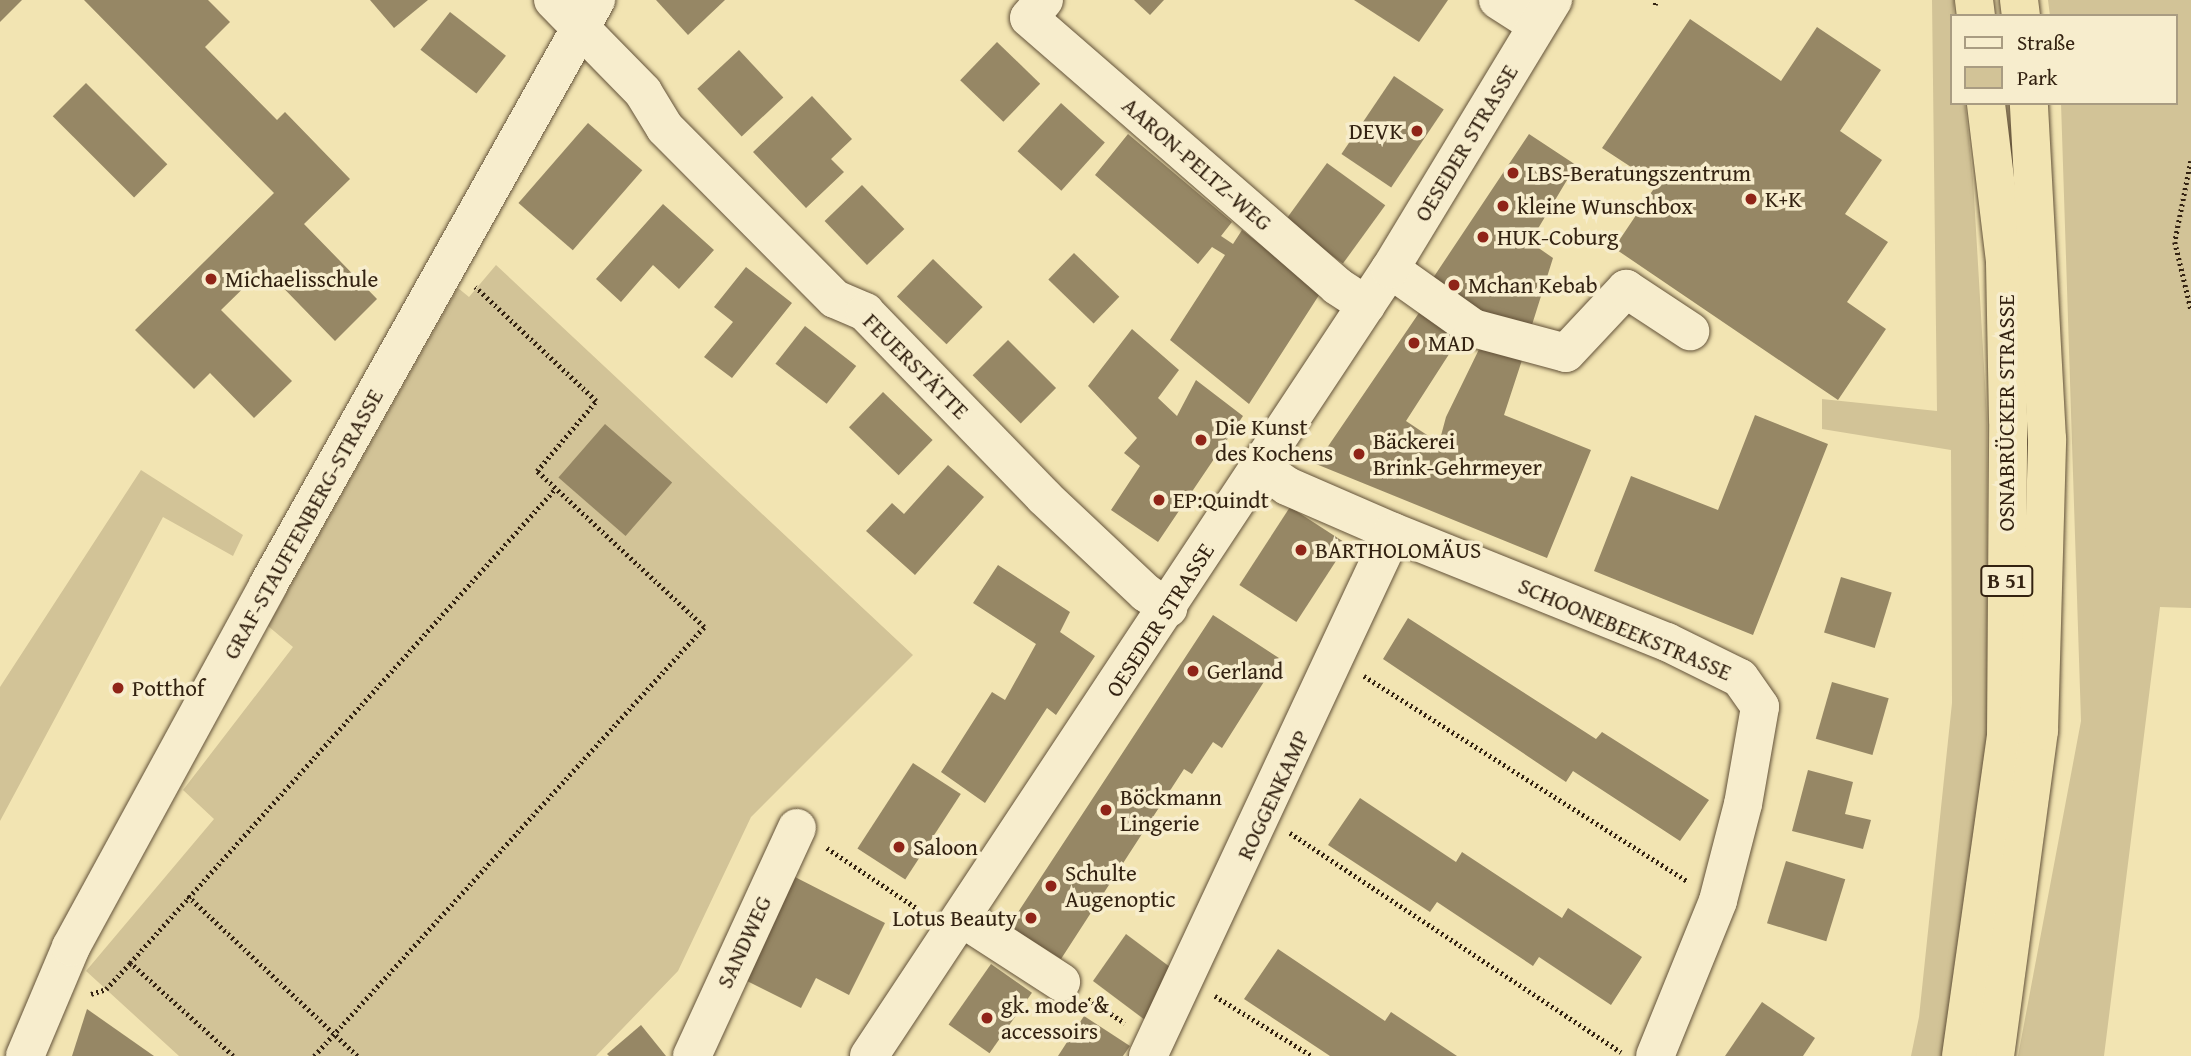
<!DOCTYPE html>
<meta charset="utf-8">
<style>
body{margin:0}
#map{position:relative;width:2191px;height:1056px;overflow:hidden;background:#f2e4b2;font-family:"Gentium Book Plus",serif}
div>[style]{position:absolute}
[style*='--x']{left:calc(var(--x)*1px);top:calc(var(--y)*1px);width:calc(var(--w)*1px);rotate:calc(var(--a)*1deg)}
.green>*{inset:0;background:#d2c397}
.building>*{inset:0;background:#968765;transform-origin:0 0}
.path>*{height:4.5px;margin-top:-2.25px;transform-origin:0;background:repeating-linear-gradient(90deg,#321 0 2px,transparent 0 5.5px)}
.roads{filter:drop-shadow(0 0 2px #635239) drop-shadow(0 0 2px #635239)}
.minor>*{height:38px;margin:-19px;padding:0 19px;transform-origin:19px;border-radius:19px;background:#f7edcd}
.highway>*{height:38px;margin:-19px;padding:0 19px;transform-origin:19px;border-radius:19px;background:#f2e4b2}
.dots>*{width:19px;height:19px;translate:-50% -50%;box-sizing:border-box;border:4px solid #f7edcd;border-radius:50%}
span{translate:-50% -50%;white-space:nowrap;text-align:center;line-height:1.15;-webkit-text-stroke:7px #f7edcd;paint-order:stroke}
.shield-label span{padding:2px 5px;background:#f7edcd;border:2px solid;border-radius:5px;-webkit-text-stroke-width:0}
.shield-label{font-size:21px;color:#321;font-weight:700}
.poi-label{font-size:23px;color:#321}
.right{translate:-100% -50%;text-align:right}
.left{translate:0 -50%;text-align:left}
.street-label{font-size:23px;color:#321}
.legend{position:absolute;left:1950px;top:14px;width:228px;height:91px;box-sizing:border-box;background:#f7edcd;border:2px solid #a99c82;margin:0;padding:9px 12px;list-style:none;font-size:21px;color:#321}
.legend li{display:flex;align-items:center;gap:14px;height:35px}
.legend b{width:35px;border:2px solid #a99c82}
</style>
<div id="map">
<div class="green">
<div style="clip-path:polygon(1932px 0,1954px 0,1951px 103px,1965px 103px,1973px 179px,1987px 417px,1988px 731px,1943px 1056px,1911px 1056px,1919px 1017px,1952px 703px,1951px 450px,1822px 429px,1822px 399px,1937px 411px)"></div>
<div style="clip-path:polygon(2048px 0,2191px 0,2191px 608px,2160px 607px,2104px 1056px,2018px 1056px,2081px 721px,2061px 103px,2175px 103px,2175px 16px,2050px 16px)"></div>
<div style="clip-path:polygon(496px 265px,913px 655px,751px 817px,678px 971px,596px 1056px,179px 1056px,86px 971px,214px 819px,183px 790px,293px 647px,268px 626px,458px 288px,469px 297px)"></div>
<div style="clip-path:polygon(141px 470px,243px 535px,233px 556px,163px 517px,0 821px,0 687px)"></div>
</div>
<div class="building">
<div style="clip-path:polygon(0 0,22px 0,0 22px)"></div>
<div style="clip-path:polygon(84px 0,208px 0,230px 22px,205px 47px,277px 120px,285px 112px,350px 179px,304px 224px,377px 299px,335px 341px,264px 268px,221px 310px,292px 381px,254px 418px,210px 373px,194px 389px,135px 330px,274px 193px)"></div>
<div style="clip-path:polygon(370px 0,428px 0,394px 28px)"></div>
<div style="clip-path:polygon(656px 0,725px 0,688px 35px)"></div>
<div style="clip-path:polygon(1134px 0,1164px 0,1150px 15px)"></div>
<div style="clip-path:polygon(1354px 0,1448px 0,1419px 42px)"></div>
<div style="left:450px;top:12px;width:71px;height:48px;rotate:38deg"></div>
<div style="clip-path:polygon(1690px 19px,1781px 81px,1817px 27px,1881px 70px,1840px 131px,1882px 160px,1845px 214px,1888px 242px,1847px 302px,1886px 329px,1838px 400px,1614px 248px,1657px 184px,1602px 148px)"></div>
<div style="left:997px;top:42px;width:60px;height:53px;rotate:44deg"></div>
<div style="left:739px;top:50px;width:65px;height:57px;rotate:47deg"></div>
<div style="left:1394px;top:76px;width:60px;height:94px;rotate:34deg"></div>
<div style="left:86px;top:83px;width:115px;height:47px;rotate:45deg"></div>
<div style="clip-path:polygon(812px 96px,852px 139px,831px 159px,844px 172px,806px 208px,753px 152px)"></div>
<div style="left:1061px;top:103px;width:59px;height:65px;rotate:42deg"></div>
<div style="left:588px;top:123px;width:72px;height:106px;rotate:41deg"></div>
<div style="clip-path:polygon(1128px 134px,1232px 222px,1221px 236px,1233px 244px,1242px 230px,1321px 292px,1249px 404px,1170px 340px,1225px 255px,1212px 247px,1198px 264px,1095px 175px)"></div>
<div style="clip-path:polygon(1529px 134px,1576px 165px,1530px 242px,1553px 258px,1531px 328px,1473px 313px,1431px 281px)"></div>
<div style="left:1327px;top:163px;width:72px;height:72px;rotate:36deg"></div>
<div style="left:862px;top:185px;width:61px;height:52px;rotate:46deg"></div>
<div style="clip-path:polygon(663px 204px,714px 250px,679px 289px,653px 265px,621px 302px,596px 279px)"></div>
<div style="left:1074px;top:253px;width:63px;height:37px;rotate:44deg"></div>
<div style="left:933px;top:259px;width:69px;height:52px;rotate:44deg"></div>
<div style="clip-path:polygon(746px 267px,792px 303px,732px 378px,704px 357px,733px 322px,714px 307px)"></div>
<div style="clip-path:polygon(1423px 307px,1462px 334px,1406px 421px,1439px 443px,1446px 417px,1485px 337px,1524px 354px,1504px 415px,1591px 450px,1547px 558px,1316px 464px)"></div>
<div style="left:805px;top:326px;width:65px;height:48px;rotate:38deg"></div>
<div style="clip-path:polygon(1132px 329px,1179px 370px,1158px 398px,1177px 416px,1196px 380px,1243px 416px,1158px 542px,1111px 510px,1140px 466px,1124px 453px,1137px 438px,1088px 386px)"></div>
<div style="left:1008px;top:340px;width:68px;height:50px;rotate:45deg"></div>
<div style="left:883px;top:392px;width:69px;height:49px;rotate:44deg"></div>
<div style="clip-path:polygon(1755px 415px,1828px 444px,1753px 635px,1594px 571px,1631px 476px,1718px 510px)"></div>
<div style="left:605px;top:424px;width:89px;height:71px;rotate:41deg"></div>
<div style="clip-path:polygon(948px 465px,984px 497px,915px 575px,866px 531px,892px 503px,904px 514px)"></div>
<div style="left:1290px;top:507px;width:68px;height:93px;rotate:33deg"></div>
<div style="clip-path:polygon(998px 565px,1070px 612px,1060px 632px,1095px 656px,1056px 715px,1047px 708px,985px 803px,941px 772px,992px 692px,1005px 700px,1036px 644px,973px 603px)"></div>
<div style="left:1841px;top:577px;width:53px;height:58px;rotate:17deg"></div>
<div style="clip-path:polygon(1213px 615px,1279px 658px,1222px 748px,1213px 742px,1192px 774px,1184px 769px,1061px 959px,1009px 926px)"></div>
<div style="clip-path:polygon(1408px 618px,1596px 739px,1602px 732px,1709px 800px,1680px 841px,1573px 771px,1566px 782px,1383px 659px)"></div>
<div style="left:1832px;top:682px;width:59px;height:59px;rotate:16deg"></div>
<div style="left:913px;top:763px;width:57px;height:102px;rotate:33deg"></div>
<div style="clip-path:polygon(1808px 770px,1853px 782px,1845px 814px,1871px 820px,1863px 849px,1792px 831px)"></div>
<div style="clip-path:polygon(1360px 798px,1456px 862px,1462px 852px,1562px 918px,1568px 908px,1642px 957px,1611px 1005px,1539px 957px,1533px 966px,1437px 902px,1430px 912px,1328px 845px)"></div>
<div style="left:1786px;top:861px;width:62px;height:65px;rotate:17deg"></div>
<div style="clip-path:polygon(795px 877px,885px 923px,849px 995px,816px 978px,801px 1008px,743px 979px)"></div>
<div style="clip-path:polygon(1126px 934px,1170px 967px,1149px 1023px,1093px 981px)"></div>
<div style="clip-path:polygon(1278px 949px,1385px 1021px,1391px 1012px,1457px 1056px,1330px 1056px,1244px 999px)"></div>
<div style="left:991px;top:964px;width:50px;height:74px;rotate:35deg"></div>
<div style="clip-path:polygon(1762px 1002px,1815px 1038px,1803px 1056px,1725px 1056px)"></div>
<div style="clip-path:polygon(87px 1009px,154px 1056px,72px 1056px)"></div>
<div style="clip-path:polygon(1084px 1016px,1130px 1046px,1123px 1056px,1058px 1056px)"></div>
<div style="clip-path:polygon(641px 1025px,666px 1056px,609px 1056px,607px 1054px)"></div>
</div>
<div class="path">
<div style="--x:1655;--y:5;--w:5;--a:-79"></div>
<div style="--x:2191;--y:161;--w:83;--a:101.2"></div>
<div style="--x:2175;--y:242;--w:69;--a:76.6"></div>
<div style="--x:1364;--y:676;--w:384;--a:32.4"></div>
<div style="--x:1290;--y:833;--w:397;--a:33.5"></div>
<div style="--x:827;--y:848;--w:113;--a:33.8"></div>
<div style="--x:188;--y:896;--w:233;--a:43.3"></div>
<div style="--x:91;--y:994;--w:16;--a:-18"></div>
<div style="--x:106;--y:989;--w:35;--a:-47"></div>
<div style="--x:1215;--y:996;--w:114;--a:31.7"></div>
<div style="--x:1088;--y:999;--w:44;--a:33"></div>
<div style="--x:233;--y:1056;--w:139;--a:-137.9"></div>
<div style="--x:130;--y:963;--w:637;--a:-48.12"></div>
<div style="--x:314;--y:1056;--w:580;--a:-47.73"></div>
<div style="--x:704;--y:627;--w:229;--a:-137"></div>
<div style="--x:537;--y:471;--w:92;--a:-49.9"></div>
<div style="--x:596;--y:401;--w:166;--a:-136.7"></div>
</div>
<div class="roads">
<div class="minor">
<div style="--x:553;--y:0;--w:129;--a:45.6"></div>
<div style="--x:643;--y:92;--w:42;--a:58.6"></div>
<div style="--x:665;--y:128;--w:241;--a:45.2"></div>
<div style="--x:835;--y:299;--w:33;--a:23"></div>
<div style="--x:865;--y:312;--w:257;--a:45.9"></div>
<div style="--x:1044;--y:497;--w:140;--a:43.3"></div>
<div style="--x:1146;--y:593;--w:27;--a:34"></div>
<div style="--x:1044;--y:0;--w:23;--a:130"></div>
<div style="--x:1029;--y:18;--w:408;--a:41"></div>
<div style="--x:1337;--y:286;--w:35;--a:33"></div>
<div style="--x:1498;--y:0;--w:46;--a:32.7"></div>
<div style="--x:1390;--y:269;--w:102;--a:35.4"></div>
<div style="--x:1473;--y:328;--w:96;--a:15"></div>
<div style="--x:1566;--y:353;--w:88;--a:-46.8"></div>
<div style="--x:1626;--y:289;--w:77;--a:33.3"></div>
<div style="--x:1260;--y:467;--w:33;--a:35"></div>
<div style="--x:1287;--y:486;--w:116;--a:23.5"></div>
<div style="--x:1393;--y:532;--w:295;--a:21.9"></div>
<div style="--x:1667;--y:642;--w:81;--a:26.3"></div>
<div style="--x:1740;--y:678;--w:35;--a:55"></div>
<div style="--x:1760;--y:707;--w:98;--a:99.9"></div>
<div style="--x:1743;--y:804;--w:100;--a:104.5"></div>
<div style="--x:1718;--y:901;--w:167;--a:112.1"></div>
<div style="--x:962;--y:918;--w:118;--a:32.9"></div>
<div style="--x:25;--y:1056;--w:118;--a:-67.1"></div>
<div style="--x:71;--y:947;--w:412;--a:-61.4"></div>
<div style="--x:268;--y:585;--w:671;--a:-60.72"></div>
<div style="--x:692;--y:1056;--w:251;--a:-65.3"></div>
<div style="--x:869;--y:1056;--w:944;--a:-56.5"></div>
<div style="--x:1390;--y:269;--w:315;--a:-58.8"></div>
<div style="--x:1148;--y:1056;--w:578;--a:-64.94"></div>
</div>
<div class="highway">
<div style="--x:1974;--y:0;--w:16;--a:83"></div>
<div style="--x:2019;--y:0;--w:16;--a:83"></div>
<div style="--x:1961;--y:1056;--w:322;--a:-82"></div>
<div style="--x:2006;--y:737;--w:318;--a:-89.6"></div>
<div style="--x:2008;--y:419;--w:158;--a:-91.1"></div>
<div style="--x:2005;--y:261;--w:159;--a:-96.9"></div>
<div style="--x:1995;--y:1056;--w:328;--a:-82.3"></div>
<div style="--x:2039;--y:731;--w:292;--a:-88.4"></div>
<div style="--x:2047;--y:439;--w:336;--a:-93.1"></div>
</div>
</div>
<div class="dots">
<div style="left:1417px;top:131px;background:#8f2418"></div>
<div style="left:1513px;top:173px;background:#8f2418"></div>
<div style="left:1751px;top:199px;background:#8f2418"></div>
<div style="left:1503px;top:206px;background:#8f2418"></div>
<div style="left:1483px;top:237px;background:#8f2418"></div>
<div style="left:211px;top:279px;background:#8f2418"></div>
<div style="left:1454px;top:285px;background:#8f2418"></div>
<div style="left:1414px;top:343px;background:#8f2418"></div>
<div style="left:1201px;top:440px;background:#8f2418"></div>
<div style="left:1359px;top:454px;background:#8f2418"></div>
<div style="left:1159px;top:500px;background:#8f2418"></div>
<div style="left:1301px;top:550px;background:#8f2418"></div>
<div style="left:1193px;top:671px;background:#8f2418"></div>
<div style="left:118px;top:688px;background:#8f2418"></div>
<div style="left:1106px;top:810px;background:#8f2418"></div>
<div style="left:899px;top:847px;background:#8f2418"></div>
<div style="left:1051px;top:886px;background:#8f2418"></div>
<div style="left:1031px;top:918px;background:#8f2418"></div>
<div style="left:987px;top:1018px;background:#8f2418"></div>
</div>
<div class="shield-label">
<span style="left:2007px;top:581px">B 51</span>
</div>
<div class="poi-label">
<span class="right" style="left:1403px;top:131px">DEVK</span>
<span class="left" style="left:1527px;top:173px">LBS-Beratungszentrum</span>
<span class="left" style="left:1765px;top:199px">K+K</span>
<span class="left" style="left:1517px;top:206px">kleine Wunschbox</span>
<span class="left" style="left:1497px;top:237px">HUK-Coburg</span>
<span class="left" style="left:225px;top:279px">Michaelisschule</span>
<span class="left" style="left:1468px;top:285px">Mchan Kebab</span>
<span class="left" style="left:1428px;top:343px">MAD</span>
<span class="left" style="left:1215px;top:440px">Die Kunst<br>des Kochens</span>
<span class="left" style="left:1373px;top:454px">Bäckerei<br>Brink-Gehrmeyer</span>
<span class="left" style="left:1173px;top:500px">EP:Quindt</span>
<span class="left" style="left:1315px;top:550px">BARTHOLOMÄUS</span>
<span class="left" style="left:1207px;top:671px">Gerland</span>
<span class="left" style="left:132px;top:688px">Potthof</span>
<span class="left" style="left:1120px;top:810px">Böckmann<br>Lingerie</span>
<span class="left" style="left:913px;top:847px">Saloon</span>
<span class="left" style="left:1065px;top:886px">Schulte<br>Augenoptic</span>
<span class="right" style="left:1017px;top:918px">Lotus Beauty</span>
<span class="left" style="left:1001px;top:1018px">gk. mode &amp;<br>accessoirs</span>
</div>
<div class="street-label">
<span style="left:1466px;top:143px;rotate:-59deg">OESEDER STRASSE</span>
<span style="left:1197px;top:164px;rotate:41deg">AARON-PELTZ-WEG</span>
<span style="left:916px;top:366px;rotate:45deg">FEUERSTÄTTE</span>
<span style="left:2006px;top:413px;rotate:-90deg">OSNABRÜCKER STRASSE</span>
<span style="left:303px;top:524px;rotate:-61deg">GRAF-STAUFFENBERG-STRASSE</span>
<span style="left:1160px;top:620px;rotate:-57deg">OESEDER STRASSE</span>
<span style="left:1625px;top:629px;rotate:23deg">SCHOONEBEEKSTRASSE</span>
<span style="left:1273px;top:795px;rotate:-65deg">ROGGENKAMP</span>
<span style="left:744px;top:942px;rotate:-65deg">SANDWEG</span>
</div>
<ul class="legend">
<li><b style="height:9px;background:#f7edcd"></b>Straße</li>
<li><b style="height:19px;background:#d2c397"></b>Park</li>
</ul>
</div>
